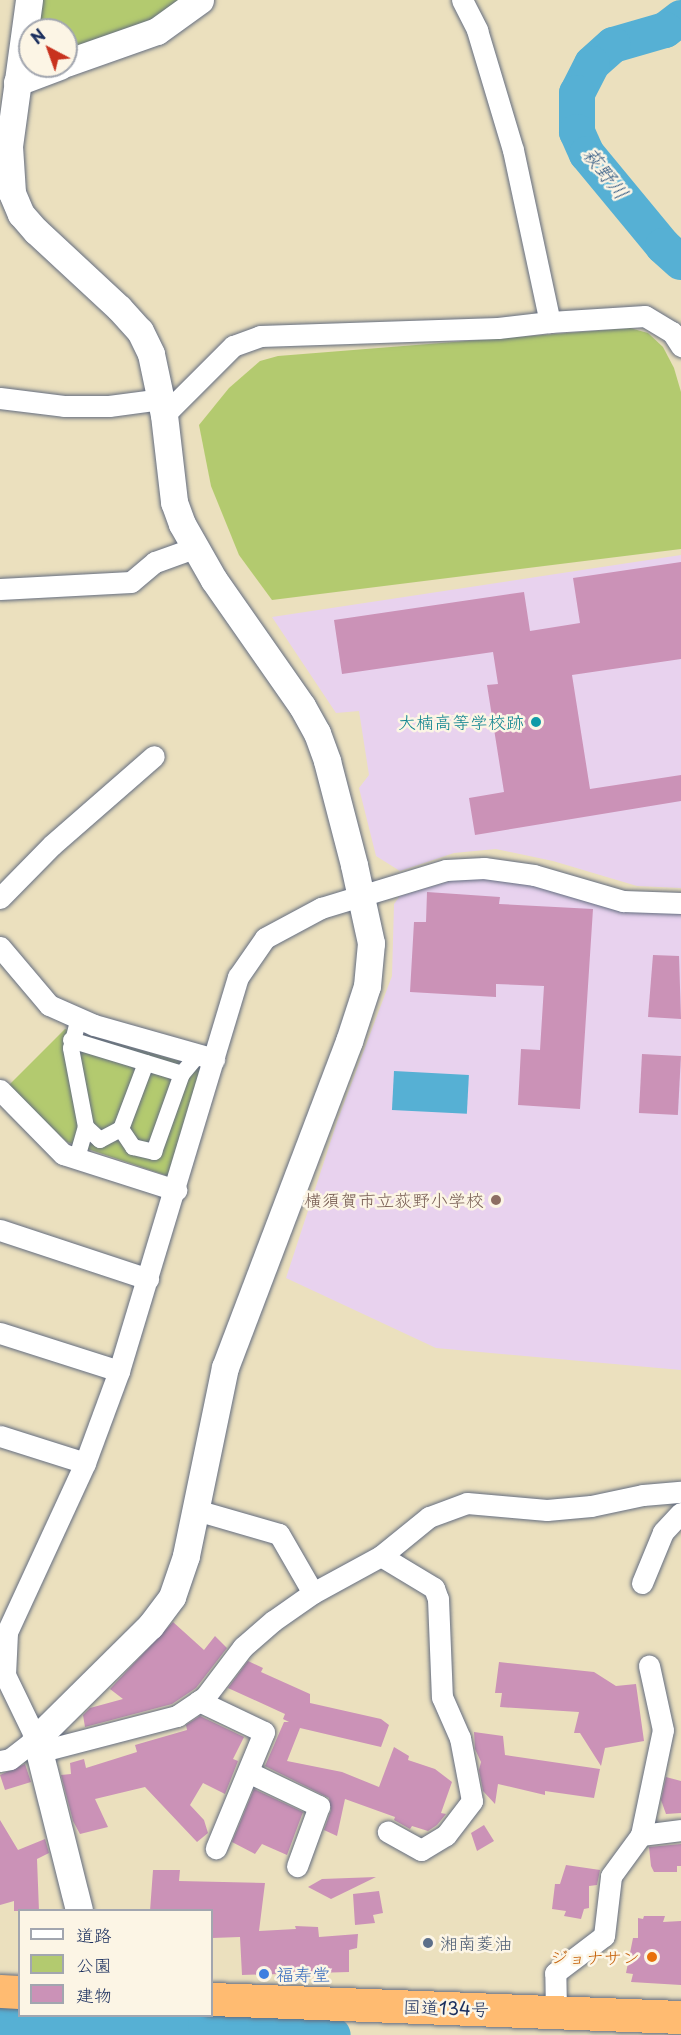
<!DOCTYPE html>
<meta charset="utf-8">
<style>
body{margin:0}
#map{position:relative;width:681px;height:2035px;overflow:hidden;background:#ebe0be;font-family:"Playpen Sans","Klee One",sans-serif}
div>[style]{position:absolute}
[style*='--x']{left:calc(var(--x)*1px);top:calc(var(--y)*1px);width:calc(var(--w)*1px);rotate:calc(var(--a)*1deg)}
.built>*{inset:0;background:#e8d2ee}
.green>*{inset:0;background:#b3ca6f}
.water>*{inset:0;background:#56b0d4;transform-origin:0 0}
.river>*{height:36px;margin:-18px;padding:0 18px;transform-origin:18px;border-radius:18px;background:#56b0d4}
.building>*{inset:0;background:#cb92b7;transform-origin:0 0}
.roads{filter:drop-shadow(0 0 2px #646d80) drop-shadow(0 0 2px #646d80)}
.pedestrian>*{height:16px;margin:-8px;padding:0 8px;transform-origin:8px;border-radius:8px;background:#fff}
.minor>*{height:21px;margin:-10.5px;padding:0 10.5px;transform-origin:10.5px;border-radius:10.5px;background:#fff}
.tertiary>*{height:27px;margin:-13.5px;padding:0 13.5px;transform-origin:13.5px;border-radius:13.5px;background:#fff}
.trunk>*{height:33px;margin:-16.5px;padding:0 16.5px;transform-origin:16.5px;border-radius:16.5px;background:#ffbb71}
.dots>*{width:16px;height:16px;translate:-50% -50%;box-sizing:border-box;border:3px solid #fcf5e5;border-radius:50%}
span{translate:-50% -50%;white-space:nowrap;text-align:center;line-height:1.15;-webkit-text-stroke:5px #fcf5e5;paint-order:stroke}
.culture-label{font-size:18px;color:#0d838f}
.right{translate:-100% -50%;text-align:right}
.education-label{font-size:18px;color:#785e54}
.service-label{font-size:18px;color:#4e5e75}
.left{translate:0 -50%;text-align:left}
.food-label{font-size:18px;color:#c56008}
.shop-label{font-size:18px;color:#366cbe}
.street-label{font-size:18px;color:#1b2f5e}
.water-label{font-size:20px;color:#2d5681;font-style:italic}
.legend{position:absolute;left:18px;top:1909px;width:195px;height:108px;box-sizing:border-box;background:#fcf5e5;border:2px solid #a2a6af;margin:0;padding:8px 10px;list-style:none;font-size:18px;color:#1b2f5e}
.legend li{display:flex;align-items:center;gap:12px;height:30px}
.legend b{width:30px;border:2px solid #a2a6af}
.north{position:absolute;left:18px;top:18px;width:60px;height:60px;box-sizing:border-box;background:#fcf5e5;border:2px solid #a2a6af;border-radius:50%;rotate:319deg;font-size:16px;font-weight:700;line-height:24px;text-align:center;color:#1b2f5e}
.north::after{content:'';display:block;margin:auto;width:21px;height:27px;background:#c8321e;clip-path:polygon(50% 0,100% 100%,50% 72%,0 100%)}
</style>
<div id="map">
<div class="built">
<div style="clip-path:polygon(681px 555px,681px 888px,637px 886px,553px 861px,496px 849px,454px 853px,400px 871px,376px 856px,359px 788px,369px 775px,359px 711px,336px 713px,272px 617px)"></div>
<div style="clip-path:polygon(470px 875px,681px 908px,681px 1370px,436px 1348px,286px 1278px,337px 1122px,392px 976px,394px 904px,400px 896px)"></div>
</div>
<div class="green">
<div style="clip-path:polygon(38px 0,183px 0,153px 22px,66px 52px,66px 30px,34px 30px)"></div>
<div style="clip-path:polygon(630px 328px,648px 333px,663px 347px,674px 368px,681px 392px,681px 549px,272px 600px,239px 555px,211px 486px,199px 425px,229px 388px,260px 361px,278px 356px)"></div>
<div style="clip-path:polygon(65px 1029px,203px 1068px,168px 1176px,67px 1142px,7px 1087px)"></div>
</div>
<div class="water">
<div style="left:394px;top:1071px;width:75px;height:39px;rotate:3deg"></div>
</div>
<div class="river">
<div style="--x:681;--y:18;--w:20;--a:143"></div>
<div style="--x:665;--y:30;--w:54;--a:163.9"></div>
<div style="--x:613;--y:45;--w:28;--a:138"></div>
<div style="--x:592;--y:64;--w:33;--a:117"></div>
<div style="--x:577;--y:93;--w:39;--a:90"></div>
<div style="--x:577;--y:132;--w:24;--a:66"></div>
<div style="--x:587;--y:154;--w:119;--a:50.4"></div>
<div style="--x:663;--y:246;--w:24;--a:42"></div>
<div style="--x:0;--y:2019;--w:206;--a:1.7"></div>
<div style="--x:206;--y:2025;--w:127;--a:4.5"></div>
</div>
<div class="building">
<div style="clip-path:polygon(681px 562px,681px 659px,572px 675px,590px 789px,681px 775px,681px 801px,475px 835px,469px 798px,504px 792px,487px 685px,498px 684px,493px 652px,342px 674px,334px 620px,524px 592px,530px 631px,580px 623px,573px 578px)"></div>
<div style="clip-path:polygon(427px 892px,500px 897px,499px 904px,593px 909px,580px 1109px,518px 1105px,521px 1049px,540px 1050px,544px 986px,496px 984px,496px 997px,410px 992px,414px 922px,426px 922px)"></div>
<div style="clip-path:polygon(653px 955px,679px 956px,681px 1019px,648px 1017px)"></div>
<div style="left:642px;top:1054px;width:39px;height:59px;rotate:3deg"></div>
<div style="clip-path:polygon(173px 1622px,204px 1650px,215px 1636px,227px 1648px,196px 1688px,172px 1704px,85px 1727px,83px 1715px,90px 1708px,123px 1699px,110px 1689px)"></div>
<div style="clip-path:polygon(248px 1661px,263px 1668px,261px 1672px,310px 1694px,310px 1703px,381px 1719px,389px 1725px,381px 1747px,300px 1728px,287px 1761px,342px 1772px,379px 1787px,394px 1747px,409px 1756px,408px 1760px,435px 1769px,452px 1782px,441px 1813px,446px 1814px,437px 1825px,428px 1831px,412px 1826px,410px 1829px,394px 1820px,395px 1817px,345px 1799px,337px 1836px,324px 1830px,331px 1810px,329px 1798px,265px 1766px,284px 1722px,289px 1722px,283px 1719px,285px 1714px,228px 1688px)"></div>
<div style="clip-path:polygon(499px 1662px,594px 1672px,616px 1686px,636px 1684px,644px 1741px,605px 1748px,601px 1766px,580px 1733px,574px 1733px,579px 1712px,500px 1707px,502px 1693px,495px 1693px)"></div>
<div style="clip-path:polygon(200px 1716px,244px 1737px,233px 1759px,238px 1761px,225px 1794px,203px 1783px,190px 1805px,204px 1820px,208px 1833px,197px 1842px,145px 1787px,95px 1799px,108px 1827px,80px 1834px,73px 1821px,61px 1775px,71px 1774px,70px 1763px,84px 1759px,86px 1768px,137px 1752px,135px 1745px,187px 1730px,186px 1725px)"></div>
<div style="clip-path:polygon(474px 1732px,503px 1736px,505px 1755px,600px 1769px,594px 1798px,545px 1791px,545px 1795px,498px 1784px,495px 1804px,483px 1791px,479px 1770px,481px 1762px,475px 1749px)"></div>
<div style="clip-path:polygon(25px 1764px,31px 1782px,5px 1790px,0 1775px)"></div>
<div style="clip-path:polygon(666px 1777px,681px 1781px,681px 1813px,666px 1814px,661px 1800px)"></div>
<div style="clip-path:polygon(254px 1789px,303px 1812px,287px 1855px,262px 1844px,255px 1854px,232px 1842px)"></div>
<div style="clip-path:polygon(0 1820px,18px 1850px,45px 1839px,49px 1853px,37px 1859px,39px 1911px,14px 1911px,14px 1901px,0 1905px)"></div>
<div style="clip-path:polygon(484px 1825px,494px 1841px,477px 1851px,471px 1833px)"></div>
<div style="clip-path:polygon(681px 1844px,681px 1866px,677px 1866px,677px 1872px,654px 1872px,651px 1866px,649px 1847px)"></div>
<div style="clip-path:polygon(566px 1865px,600px 1870px,597px 1885px,589px 1886px,589px 1908px,584px 1909px,581px 1919px,564px 1916px,566px 1911px,552px 1909px,555px 1884px,560px 1884px)"></div>
<div style="clip-path:polygon(153px 1870px,180px 1870px,179px 1881px,265px 1883px,259px 1931px,296px 1929px,295px 1926px,318px 1927px,319px 1937px,358px 1934px,357px 1948px,349px 1950px,349px 1972px,242px 1975px,240px 1937px,212px 1938px,212px 1911px,150px 1911px)"></div>
<div style="clip-path:polygon(376px 1877px,331px 1899px,308px 1887px,322px 1879px)"></div>
<div style="clip-path:polygon(379px 1891px,383px 1913px,373px 1915px,375px 1923px,355px 1925px,353px 1894px)"></div>
<div style="clip-path:polygon(644px 1916px,665px 1916px,663px 1922px,681px 1921px,681px 1985px,631px 1982px,633px 1974px,626px 1973px,633px 1938px,638px 1938px,638px 1918px,643px 1919px)"></div>
</div>
<div class="roads">
<div class="pedestrian">
<div style="--x:71;--y:1040;--w:116;--a:17"></div>
<div style="--x:182;--y:1074;--w:25;--a:-50"></div>
<div style="--x:146;--y:1063;--w:71;--a:110.7"></div>
<div style="--x:121;--y:1129;--w:22;--a:56"></div>
<div style="--x:133;--y:1147;--w:22;--a:13"></div>
<div style="--x:154;--y:1152;--w:83;--a:-70.3"></div>
<div style="--x:86;--y:1127;--w:19;--a:43"></div>
<div style="--x:100;--y:1140;--w:24;--a:-28"></div>
<div style="--x:77;--y:1158;--w:32;--a:-74"></div>
<div style="--x:86;--y:1127;--w:80;--a:-100.8"></div>
<div style="--x:71;--y:1048;--w:31;--a:-75"></div>
</div>
<div class="minor">
<div style="--x:462;--y:0;--w:34;--a:63"></div>
<div style="--x:477;--y:30;--w:125;--a:73.3"></div>
<div style="--x:513;--y:150;--w:176;--a:77.9"></div>
<div style="--x:0;--y:398;--w:64;--a:7.1"></div>
<div style="--x:64;--y:406;--w:45;--a:0"></div>
<div style="--x:109;--y:406;--w:52;--a:-7.7"></div>
<div style="--x:164;--y:415;--w:98;--a:-45"></div>
<div style="--x:233;--y:346;--w:29;--a:-20"></div>
<div style="--x:260;--y:336;--w:238;--a:-1.9"></div>
<div style="--x:498;--y:328;--w:52;--a:-6.6"></div>
<div style="--x:550;--y:322;--w:95;--a:-3.6"></div>
<div style="--x:645;--y:316;--w:31;--a:31"></div>
<div style="--x:672;--y:332;--w:17;--a:57"></div>
<div style="--x:0;--y:589;--w:131;--a:-3.1"></div>
<div style="--x:131;--y:582;--w:31;--a:-40"></div>
<div style="--x:155;--y:562;--w:41;--a:-19.7"></div>
<div style="--x:0;--y:898;--w:74;--a:-45.5"></div>
<div style="--x:52;--y:845;--w:135;--a:-41.1"></div>
<div style="--x:0;--y:947;--w:76;--a:49.8"></div>
<div style="--x:49;--y:1005;--w:49;--a:24"></div>
<div style="--x:94;--y:1025;--w:125;--a:15.8"></div>
<div style="--x:0;--y:1090;--w:90;--a:45.5"></div>
<div style="--x:63;--y:1154;--w:119;--a:17.7"></div>
<div style="--x:0;--y:1230;--w:156;--a:18.3"></div>
<div style="--x:0;--y:1333;--w:125;--a:17.7"></div>
<div style="--x:0;--y:1436;--w:89;--a:17.6"></div>
<div style="--x:196;--y:1510;--w:86;--a:16.1"></div>
<div style="--x:279;--y:1534;--w:68;--a:60"></div>
<div style="--x:381;--y:1556;--w:62;--a:31.1"></div>
<div style="--x:434;--y:1588;--w:12;--a:70"></div>
<div style="--x:438;--y:1599;--w:98;--a:87.7"></div>
<div style="--x:442;--y:1697;--w:45;--a:66.3"></div>
<div style="--x:460;--y:1738;--w:64;--a:79.2"></div>
<div style="--x:472;--y:1801;--w:43;--a:127.4"></div>
<div style="--x:446;--y:1835;--w:29;--a:149"></div>
<div style="--x:421;--y:1850;--w:38;--a:-151"></div>
<div style="--x:642;--y:1583;--w:55;--a:-67.6"></div>
<div style="--x:663;--y:1532;--w:26;--a:-47"></div>
<div style="--x:199;--y:1701;--w:72;--a:25.5"></div>
<div style="--x:264;--y:1732;--w:126;--a:112.5"></div>
<div style="--x:38;--y:1752;--w:144;--a:-14.5"></div>
<div style="--x:177;--y:1716;--w:34;--a:-34"></div>
<div style="--x:205;--y:1697;--w:63;--a:-52.8"></div>
<div style="--x:243;--y:1647;--w:40;--a:-41"></div>
<div style="--x:273;--y:1621;--w:49;--a:-35"></div>
<div style="--x:313;--y:1593;--w:77;--a:-28.6"></div>
<div style="--x:381;--y:1556;--w:62;--a:-39.1"></div>
<div style="--x:429;--y:1517;--w:40;--a:-20.2"></div>
<div style="--x:467;--y:1503;--w:80;--a:5"></div>
<div style="--x:547;--y:1510;--w:44;--a:-5.2"></div>
<div style="--x:591;--y:1506;--w:53;--a:-11.9"></div>
<div style="--x:643;--y:1495;--w:38;--a:-5"></div>
<div style="--x:0;--y:1761;--w:10;--a:-11"></div>
<div style="--x:10;--y:1759;--w:33;--a:-38"></div>
<div style="--x:36;--y:1739;--w:71;--a:-115.8"></div>
<div style="--x:5;--y:1675;--w:43;--a:-87.3"></div>
<div style="--x:7;--y:1632;--w:186;--a:-65.2"></div>
<div style="--x:85;--y:1463;--w:98;--a:-69.7"></div>
<div style="--x:119;--y:1371;--w:412;--a:-73.2"></div>
<div style="--x:238;--y:977;--w:47;--a:-55.3"></div>
<div style="--x:265;--y:938;--w:64;--a:-28.2"></div>
<div style="--x:321;--y:908;--w:131;--a:-16.9"></div>
<div style="--x:446;--y:870;--w:38;--a:-3"></div>
<div style="--x:484;--y:868;--w:50;--a:8"></div>
<div style="--x:534;--y:875;--w:93;--a:16.3"></div>
<div style="--x:623;--y:901;--w:58;--a:2"></div>
<div style="--x:248;--y:1772;--w:79;--a:25.6"></div>
<div style="--x:319;--y:1806;--w:64;--a:110.1"></div>
<div style="--x:641;--y:1835;--w:40;--a:-7.1"></div>
<div style="--x:556;--y:2012;--w:39;--a:-91"></div>
<div style="--x:555;--y:1973;--w:61;--a:-37.1"></div>
<div style="--x:604;--y:1936;--w:60;--a:-83.3"></div>
<div style="--x:611;--y:1876;--w:51;--a:-53.8"></div>
<div style="--x:641;--y:1835;--w:107;--a:-78.2"></div>
<div style="--x:663;--y:1730;--w:66;--a:-102.3"></div>
</div>
<div class="tertiary">
<div style="--x:29;--y:0;--w:147;--a:97.8"></div>
<div style="--x:9;--y:146;--w:47;--a:86.3"></div>
<div style="--x:12;--y:193;--w:23;--a:67"></div>
<div style="--x:21;--y:214;--w:23;--a:49"></div>
<div style="--x:36;--y:231;--w:113;--a:42.9"></div>
<div style="--x:119;--y:308;--w:31;--a:48"></div>
<div style="--x:140;--y:331;--w:25;--a:64"></div>
<div style="--x:151;--y:354;--w:62;--a:78"></div>
<div style="--x:164;--y:415;--w:88;--a:83.4"></div>
<div style="--x:174;--y:502;--w:23;--a:70"></div>
<div style="--x:182;--y:524;--w:64;--a:60.3"></div>
<div style="--x:214;--y:580;--w:154;--a:55.1"></div>
<div style="--x:302;--y:706;--w:31;--a:61"></div>
<div style="--x:317;--y:733;--w:30;--a:70"></div>
<div style="--x:327;--y:761;--w:107;--a:75.4"></div>
<div style="--x:354;--y:865;--w:80;--a:77.7"></div>
<div style="--x:371;--y:943;--w:43;--a:95.3"></div>
<div style="--x:367;--y:986;--w:58;--a:108.1"></div>
<div style="--x:349;--y:1041;--w:349;--a:110.8"></div>
<div style="--x:225;--y:1367;--w:193;--a:101.7"></div>
<div style="--x:186;--y:1556;--w:43;--a:108.9"></div>
<div style="--x:172;--y:1597;--w:36;--a:127"></div>
<div style="--x:150;--y:1626;--w:161;--a:135.3"></div>
<div style="--x:36;--y:1739;--w:176;--a:75.9"></div>
<div style="--x:66;--y:63;--w:96;--a:-19.4"></div>
<div style="--x:157;--y:31;--w:53;--a:-35.8"></div>
<div style="--x:17;--y:82;--w:46;--a:-20.4"></div>
</div>
<div class="trunk">
<div style="--x:0;--y:1991;--w:20;--a:3"></div>
<div style="--x:212;--y:1999;--w:469;--a:2.2"></div>
</div>
</div>
<div class="dots">
<div style="left:536px;top:722px;background:#0f9aa8"></div>
<div style="left:496px;top:1200px;background:#8d6e63"></div>
<div style="left:428px;top:1943px;background:#5c6f8a"></div>
<div style="left:652px;top:1957px;background:#e8710a"></div>
<div style="left:264px;top:1974px;background:#3f7fe0"></div>
</div>
<div class="culture-label">
<span class="right" style="left:524px;top:722px">大楠高等学校跡</span>
</div>
<div class="education-label">
<span class="right" style="left:484px;top:1200px">横須賀市立荻野小学校</span>
</div>
<div class="service-label">
<span class="left" style="left:440px;top:1943px">湘南菱油</span>
</div>
<div class="food-label">
<span class="right" style="left:640px;top:1957px">ジョナサン</span>
</div>
<div class="shop-label">
<span class="left" style="left:276px;top:1974px">福寿堂</span>
</div>
<div class="street-label">
<span style="left:446px;top:2008px;rotate:2deg">国道134号</span>
</div>
<div class="water-label">
<span style="left:606px;top:173px;rotate:52deg">萩野川</span>
</div>
<ul class="legend">
<li><b style="height:8px;background:#fff"></b>道路</li>
<li><b style="height:16px;background:#b3ca6f"></b>公園</li>
<li><b style="height:16px;background:#cb92b7"></b>建物</li>
</ul>
<div class="north">N</div>
</div>
